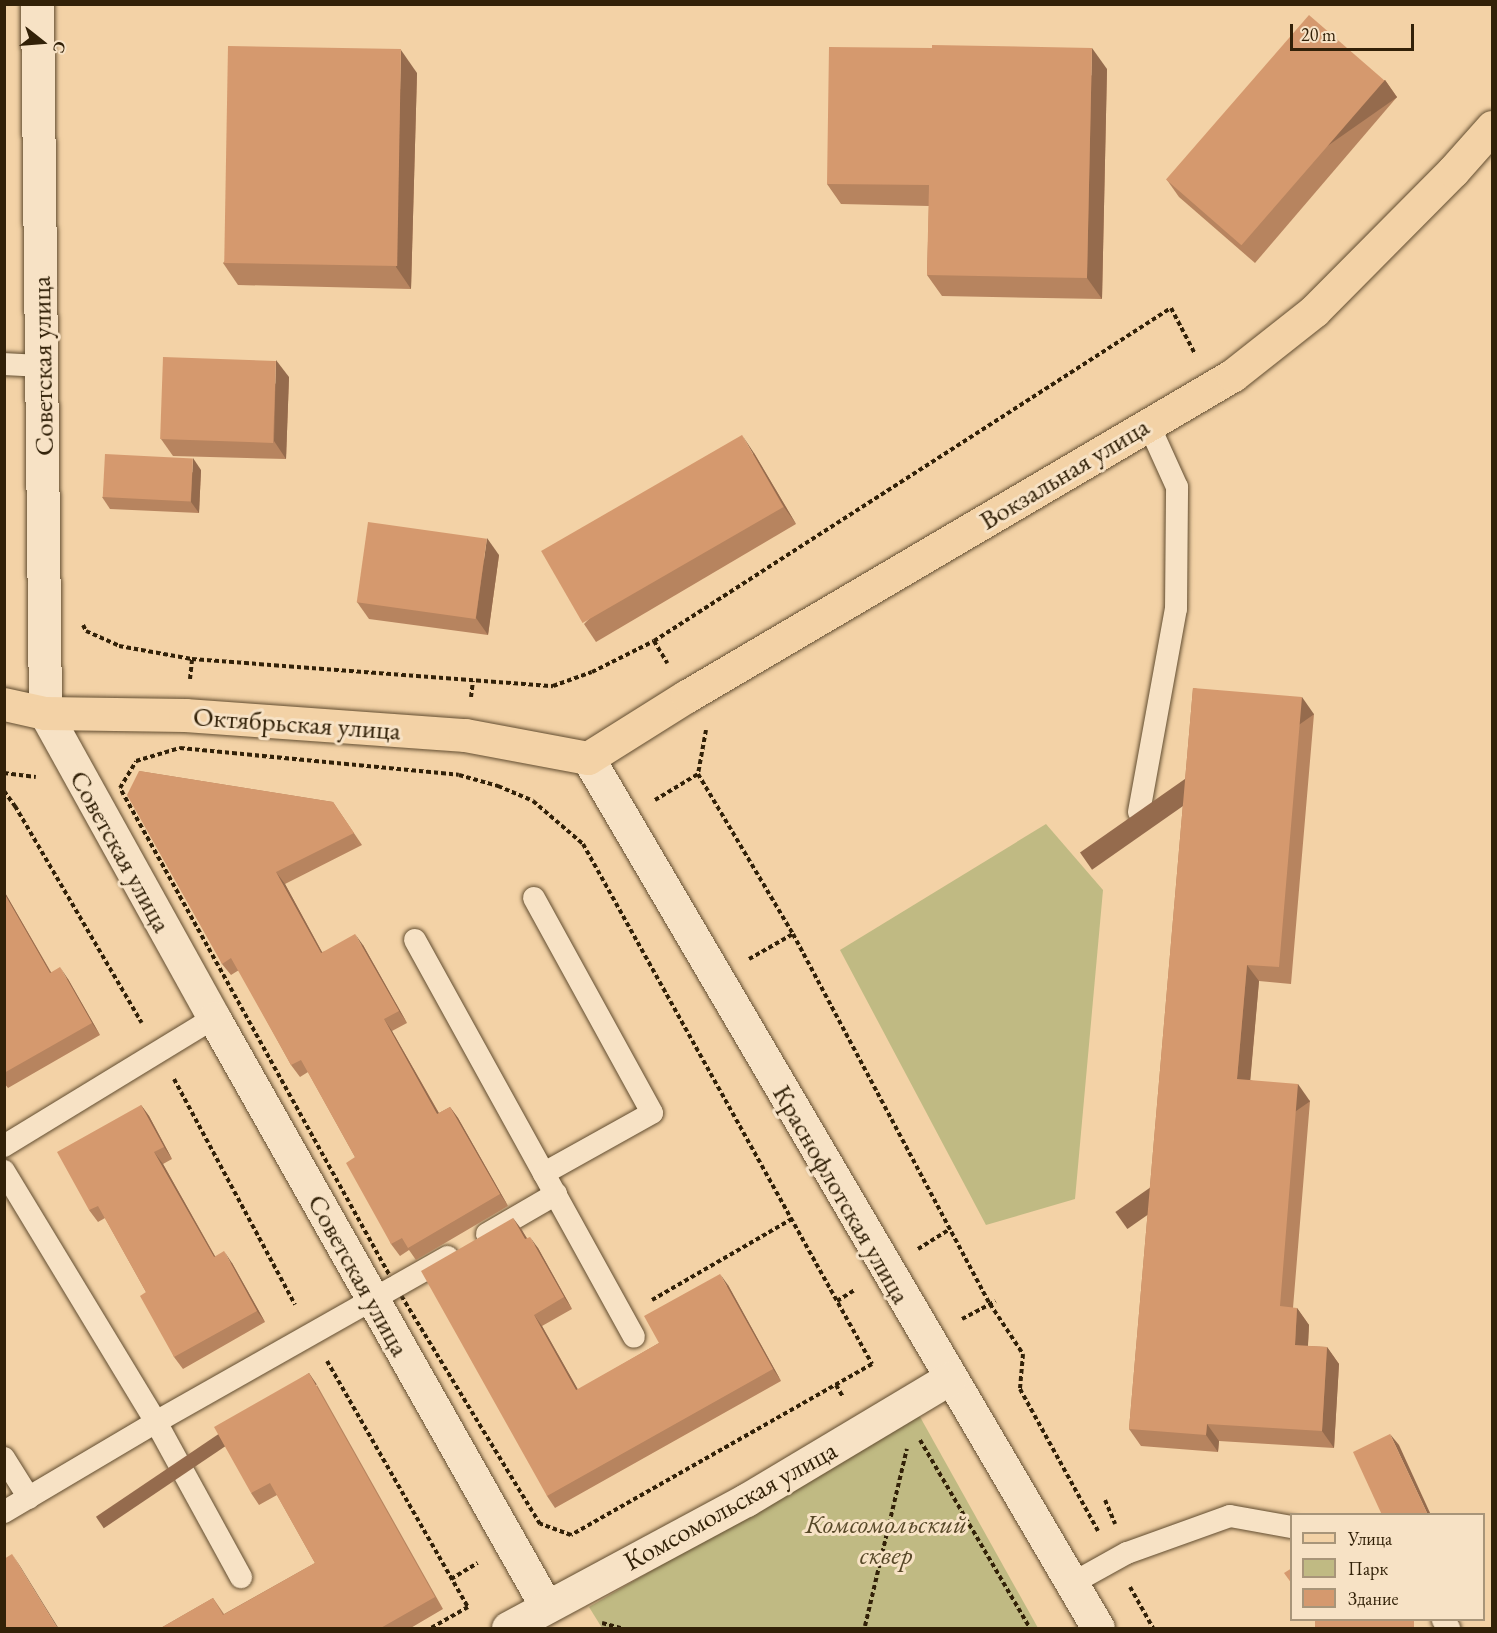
<!DOCTYPE html>
<meta charset="utf-8">
<style>
body{margin:0}
#map{position:relative;width:1497px;height:1633px;overflow:hidden;background:#f3d2a6;font-family:"EB Garamond",serif}
div>[style]{position:absolute}
[style*='--x']{left:calc(var(--x)*1px);top:calc(var(--y)*1px);width:calc(var(--w)*1px);rotate:calc(var(--a)*1deg)}
.green>*{inset:0;background:#c0ba83}
.path>*{height:4px;margin-top:-2px;transform-origin:0;background:repeating-linear-gradient(90deg,#322108 0 4.5px,transparent 0 7.5px)}
.roads{filter:drop-shadow(0 0 2px #624d30) drop-shadow(0 0 2px #624d30)}
.lane>*{height:22px;margin:-11px;padding:0 11px;transform-origin:11px;border-radius:11px;background:#f7e2c5}
.street>*{height:33px;margin:-16.5px;padding:0 16.5px;transform-origin:16.5px;border-radius:16.5px;background:#f7e2c5}
.secondary>*{height:33px;margin:-16.5px;padding:0 16.5px;transform-origin:16.5px;border-radius:16.5px;background:#f7e2c5}
.primary>*{height:33px;margin:-16.5px;padding:0 16.5px;transform-origin:16.5px;border-radius:16.5px;background:#f3d2a6}
.wall>*{inset:0;background:#b7845f}
.shaded-wall>*{inset:0;background:#956b4d;transform-origin:0 0}
.building>*{inset:0;background:#d5996e;transform-origin:0 0}
span{translate:-50% -50%;white-space:nowrap;text-align:center;line-height:1.15;-webkit-text-stroke:6px #f7e2c5;paint-order:stroke}
.street-label{font-size:27px;color:#322108}
.park-label{font-size:27px;color:#564727;font-style:italic}
.frame{position:absolute;inset:0;border:6px solid #322108;pointer-events:none}
.legend{position:absolute;left:1290px;top:1513px;width:195px;height:108px;box-sizing:border-box;background:#f7e2c5;border:2px solid #a89579;margin:0;padding:8px 10px;list-style:none;font-size:18px;color:#322108}
.legend li{display:flex;align-items:center;gap:12px;height:30px}
.legend b{width:30px;border:2px solid #a89579}
.north{position:absolute;left:12px;top:12px;width:60px;height:60px;-webkit-text-stroke:4px #f7e2c5;paint-order:stroke;rotate:107deg;font-size:16px;font-weight:700;line-height:24px;text-align:center;color:#322108}
.north::after{content:'';display:block;margin:auto;width:21px;height:27px;background:#322108;clip-path:polygon(50% 0,100% 100%,50% 72%,0 100%)}
.scale{position:absolute;left:1290px;top:24px;width:124px;height:27px;box-sizing:border-box;border:3px solid #322108;border-top:0;padding-left:8px;font-size:18px;line-height:21px;white-space:nowrap;color:#322108;-webkit-text-stroke:4px #f7e2c5;paint-order:stroke}
</style>
<div id="map">
<div class="green">
<div style="clip-path:polygon(1046px 824px,1103px 890px,1075px 1199px,986px 1225px,840px 950px)"></div>
<div style="clip-path:polygon(919px 1415px,1038px 1628px,602px 1628px,589px 1607px)"></div>
</div>
<div class="path">
<div style="--x:83;--y:625;--w:7;--a:63"></div>
<div style="--x:86;--y:631;--w:36;--a:24"></div>
<div style="--x:119;--y:646;--w:74;--a:10.1"></div>
<div style="--x:192;--y:659;--w:362;--a:4.3"></div>
<div style="--x:553;--y:686;--w:41;--a:-19.7"></div>
<div style="--x:592;--y:672;--w:69;--a:-26.6"></div>
<div style="--x:654;--y:641;--w:615;--a:-32.79"></div>
<div style="--x:1171;--y:308;--w:52;--a:62.4"></div>
<div style="--x:654;--y:641;--w:26;--a:59"></div>
<div style="--x:190;--y:679;--w:20;--a:-84"></div>
<div style="--x:471;--y:697;--w:16;--a:-83"></div>
<div style="--x:706;--y:730;--w:45;--a:100.3"></div>
<div style="--x:698;--y:774;--w:186;--a:59.3"></div>
<div style="--x:793;--y:934;--w:419;--a:62"></div>
<div style="--x:990;--y:1304;--w:60;--a:56.6"></div>
<div style="--x:1023;--y:1354;--w:35;--a:95"></div>
<div style="--x:1020;--y:1389;--w:162;--a:61.2"></div>
<div style="--x:180;--y:748;--w:280;--a:5.5"></div>
<div style="--x:459;--y:775;--w:41;--a:15.8"></div>
<div style="--x:498;--y:786;--w:38;--a:23"></div>
<div style="--x:533;--y:801;--w:66;--a:40.7"></div>
<div style="--x:583;--y:844;--w:595;--a:60.94"></div>
<div style="--x:872;--y:1364;--w:346;--a:150.4"></div>
<div style="--x:571;--y:1535;--w:33;--a:-160"></div>
<div style="--x:540;--y:1524;--w:277;--a:-121.3"></div>
<div style="--x:396;--y:1287;--w:570;--a:-118.95"></div>
<div style="--x:120;--y:788;--w:31;--a:-59"></div>
<div style="--x:136;--y:761;--w:46;--a:-16.5"></div>
<div style="--x:4;--y:773;--w:32;--a:7"></div>
<div style="--x:4;--y:791;--w:19;--a:54"></div>
<div style="--x:15;--y:806;--w:251;--a:59.7"></div>
<div style="--x:655;--y:800;--w:50;--a:-31.2"></div>
<div style="--x:749;--y:959;--w:51;--a:-29.6"></div>
<div style="--x:174;--y:1079;--w:256;--a:61.8"></div>
<div style="--x:918;--y:1249;--w:38;--a:-32"></div>
<div style="--x:652;--y:1300;--w:162;--a:-30.1"></div>
<div style="--x:837;--y:1301;--w:22;--a:-32"></div>
<div style="--x:962;--y:1319;--w:38;--a:-28"></div>
<div style="--x:327;--y:1361;--w:284;--a:60.2"></div>
<div style="--x:468;--y:1607;--w:43;--a:150.4"></div>
<div style="--x:836;--y:1385;--w:14;--a:60"></div>
<div style="--x:920;--y:1440;--w:218;--a:59.7"></div>
<div style="--x:1105;--y:1500;--w:26;--a:67"></div>
<div style="--x:451;--y:1579;--w:31;--a:-31"></div>
<div style="--x:1130;--y:1587;--w:47;--a:60.7"></div>
<div style="--x:602;--y:1623;--w:20;--a:15"></div>
<div style="--x:865;--y:1626;--w:182;--a:-76.7"></div>
</div>
<div class="roads">
<div class="lane">
<div style="--x:4;--y:364;--w:39;--a:3"></div>
<div style="--x:1139;--y:812;--w:206;--a:-79.7"></div>
<div style="--x:1176;--y:609;--w:122;--a:-89.5"></div>
<div style="--x:1177;--y:487;--w:70;--a:-114.4"></div>
<div style="--x:534;--y:898;--w:245;--a:61.2"></div>
<div style="--x:652;--y:1113;--w:124;--a:150.9"></div>
<div style="--x:415;--y:940;--w:453;--a:61.1"></div>
<div style="--x:4;--y:1146;--w:246;--a:-31.4"></div>
<div style="--x:4;--y:1171;--w:293;--a:58.8"></div>
<div style="--x:156;--y:1422;--w:177;--a:61.3"></div>
<div style="--x:487;--y:1234;--w:80;--a:-30.1"></div>
<div style="--x:4;--y:1458;--w:47;--a:58"></div>
<div style="--x:4;--y:1512;--w:177;--a:-30.6"></div>
<div style="--x:156;--y:1422;--w:335;--a:-29.5"></div>
<div style="--x:1071;--y:1584;--w:64;--a:-29"></div>
<div style="--x:1127;--y:1553;--w:109;--a:-19.8"></div>
<div style="--x:1230;--y:1516;--w:63;--a:10.1"></div>
<div style="--x:1443;--y:1620;--w:10;--a:53"></div>
</div>
<div class="street">
<div style="--x:37;--y:4;--w:709;--a:89.35"></div>
</div>
<div class="secondary">
<div style="--x:45;--y:713;--w:349;--a:61"></div>
<div style="--x:214;--y:1018;--w:675;--a:60.55"></div>
<div style="--x:588;--y:758;--w:1008;--a:59.62"></div>
<div style="--x:508;--y:1628;--w:270;--a:-28.3"></div>
<div style="--x:746;--y:1500;--w:238;--a:-30.9"></div>
</div>
<div class="primary">
<div style="--x:4;--y:704;--w:42;--a:12.4"></div>
<div style="--x:45;--y:713;--w:140;--a:0.8"></div>
<div style="--x:185;--y:715;--w:281;--a:4.1"></div>
<div style="--x:465;--y:735;--w:125;--a:10.6"></div>
<div style="--x:588;--y:758;--w:117;--a:-32.1"></div>
<div style="--x:687;--y:696;--w:633;--a:-30.45"></div>
<div style="--x:1233;--y:375;--w:103;--a:-38.3"></div>
<div style="--x:1314;--y:311;--w:197;--a:-45.2"></div>
<div style="--x:1453;--y:171;--w:59;--a:-48.4"></div>
</div>
</div>
<div class="wall">
<div style="clip-path:polygon(1107px 69px,1102px 299px,942px 296px,927px 275px,929px 206px,841px 204px,827px 184px)"></div>
<div style="clip-path:polygon(417px 73px,411px 289px,238px 285px,223px 263px)"></div>
<div style="clip-path:polygon(1385px 80px,1397px 97px,1255px 263px,1179px 197px,1167px 180px)"></div>
<div style="clip-path:polygon(289px 377px,286px 459px,173px 456px,161px 439px)"></div>
<div style="clip-path:polygon(754px 453px,796px 524px,596px 642px,584px 624px)"></div>
<div style="clip-path:polygon(201px 470px,199px 513px,110px 509px,102px 497px)"></div>
<div style="clip-path:polygon(499px 555px,488px 635px,369px 619px,357px 602px)"></div>
<div style="clip-path:polygon(1193px 688px,1314px 714px,1291px 984px,1259px 981px,1250px 1080px,1310px 1101px,1293px 1308px,1297px 1308px,1309px 1325px,1308px 1346px,1327px 1347px,1339px 1364px,1334px 1448px,1219px 1441px,1218px 1452px,1141px 1446px,1129px 1429px)"></div>
<div style="clip-path:polygon(139px 771px,333px 802px,362px 845px,285px 884px,322px 952px,363px 945px,407px 1023px,392px 1031px,439px 1113px,450px 1107px,458px 1118px,508px 1206px,416px 1260px,409px 1250px,400px 1256px,391px 1244px,355px 1157px,308px 1072px,300px 1077px,291px 1065px,239px 970px,231px 975px,222px 964px)"></div>
<div style="clip-path:polygon(4px 891px,51px 972px,68px 979px,100px 1035px,8px 1088px,4px 1083px)"></div>
<div style="clip-path:polygon(141px 1105px,149px 1116px,172px 1159px,163px 1164px,215px 1256px,232px 1263px,265px 1322px,183px 1369px,174px 1357px,146px 1292px,105px 1218px,98px 1222px,89px 1210px)"></div>
<div style="clip-path:polygon(513px 1218px,527px 1238px,538px 1248px,572px 1309px,542px 1326px,578px 1390px,659px 1343px,728px 1285px,781px 1381px,555px 1508px,547px 1496px)"></div>
<div style="clip-path:polygon(317px 1385px,443px 1609px,409px 1629px,159px 1629px,213px 1598px,224px 1614px,315px 1563px,277px 1495px,259px 1505px,251px 1493px)"></div>
</div>
<div class="shaded-wall">
<div style="clip-path:polygon(1092px 48px,1107px 69px,1102px 299px,1087px 278px)"></div>
<div style="clip-path:polygon(401px 50px,417px 73px,411px 289px,396px 267px)"></div>
<div style="left:1385px;top:80px;width:21px;height:218px;rotate:55deg"></div>
<div style="clip-path:polygon(276px 360px,289px 377px,286px 459px,274px 441px)"></div>
<div style="clip-path:polygon(742px 435px,754px 453px,796px 524px,784px 507px)"></div>
<div style="clip-path:polygon(193px 458px,201px 470px,199px 513px,191px 502px)"></div>
<div style="clip-path:polygon(487px 538px,499px 555px,488px 635px,476px 618px)"></div>
<div style="left:1302px;top:697px;width:21px;height:271px;rotate:55deg"></div>
<div style="clip-path:polygon(276px 872px,285px 884px,329px 965px,321px 953px)"></div>
<div style="clip-path:polygon(4px 891px,58px 985px,50px 973px,4px 893px)"></div>
<div style="clip-path:polygon(355px 934px,363px 945px,407px 1023px,399px 1011px)"></div>
<div style="clip-path:polygon(1247px 965px,1259px 981px,1249px 1095px,1237px 1079px)"></div>
<div style="clip-path:polygon(60px 967px,68px 979px,100px 1035px,92px 1023px)"></div>
<div style="clip-path:polygon(384px 1019px,392px 1031px,446px 1126px,437px 1114px)"></div>
<div style="left:1298px;top:1084px;width:21px;height:223px;rotate:55deg"></div>
<div style="clip-path:polygon(141px 1105px,149px 1116px,172px 1159px,164px 1147px)"></div>
<div style="clip-path:polygon(450px 1107px,458px 1118px,508px 1206px,500px 1194px)"></div>
<div style="clip-path:polygon(154px 1152px,163px 1164px,222px 1269px,214px 1257px)"></div>
<div style="clip-path:polygon(513px 1218px,522px 1230px,534px 1251px,525px 1239px)"></div>
<div style="clip-path:polygon(530px 1237px,538px 1248px,572px 1309px,564px 1297px)"></div>
<div style="clip-path:polygon(224px 1251px,232px 1263px,265px 1322px,257px 1311px)"></div>
<div style="clip-path:polygon(720px 1274px,728px 1285px,781px 1381px,773px 1369px)"></div>
<div style="clip-path:polygon(1297px 1308px,1309px 1325px,1307px 1362px,1295px 1345px)"></div>
<div style="clip-path:polygon(534px 1315px,542px 1326px,585px 1402px,576px 1390px)"></div>
<div style="clip-path:polygon(1327px 1347px,1339px 1364px,1334px 1448px,1322px 1431px)"></div>
<div style="left:309px;top:1373px;width:14px;height:257px;rotate:56deg"></div>
<div style="clip-path:polygon(1207px 1424px,1219px 1441px,1218px 1452px,1206px 1435px)"></div>
<div style="clip-path:polygon(1390px 1434px,1399px 1445px,1431px 1515px,1428px 1515px)"></div>
<div style="clip-path:polygon(12px 1554px,20px 1566px,59px 1629px,58px 1629px)"></div>
</div>
<div class="building">
<div style="left:1309px;top:15px;width:100px;height:218px;rotate:41deg"></div>
<div style="clip-path:polygon(932px 45px,1092px 48px,1087px 278px,927px 275px,929px 185px,827px 184px,829px 47px,932px 48px)"></div>
<div style="left:228px;top:46px;width:173px;height:217px;rotate:1deg"></div>
<div style="left:163px;top:357px;width:113px;height:82px;rotate:2deg"></div>
<div style="left:742px;top:435px;width:83px;height:232px;rotate:60deg"></div>
<div style="left:105px;top:454px;width:88px;height:43px;rotate:3deg"></div>
<div style="left:368px;top:522px;width:120px;height:81px;rotate:8deg"></div>
<div style="clip-path:polygon(1193px 688px,1302px 697px,1279px 967px,1247px 965px,1237px 1079px,1298px 1084px,1280px 1306px,1297px 1308px,1295px 1345px,1327px 1347px,1322px 1431px,1207px 1424px,1206px 1435px,1129px 1429px)"></div>
<div style="clip-path:polygon(139px 771px,333px 802px,354px 833px,276px 872px,321px 953px,355px 934px,399px 1011px,384px 1019px,437px 1114px,450px 1107px,500px 1194px,408px 1248px,402px 1238px,391px 1244px,346px 1163px,355px 1157px,301px 1060px,291px 1065px,231px 958px,222px 964px,127px 795px)"></div>
<div style="clip-path:polygon(4px 893px,50px 973px,60px 967px,92px 1023px,4px 1073px)"></div>
<div style="clip-path:polygon(141px 1105px,164px 1147px,154px 1152px,214px 1257px,224px 1251px,257px 1311px,174px 1357px,140px 1296px,146px 1292px,98px 1206px,89px 1210px,57px 1152px)"></div>
<div style="clip-path:polygon(513px 1218px,525px 1239px,530px 1237px,564px 1297px,534px 1315px,576px 1390px,659px 1343px,644px 1316px,720px 1274px,773px 1369px,547px 1496px,421px 1271px)"></div>
<div style="clip-path:polygon(309px 1373px,435px 1597px,379px 1629px,159px 1629px,213px 1598px,223px 1615px,315px 1563px,270px 1483px,251px 1493px,214px 1427px)"></div>
<div style="clip-path:polygon(1390px 1434px,1428px 1515px,1382px 1515px,1353px 1452px)"></div>
<div style="clip-path:polygon(12px 1554px,58px 1629px,4px 1629px,4px 1559px)"></div>
<div style="clip-path:polygon(1292px 1568px,1292px 1584px,1284px 1573px)"></div>
<div style="left:1315px;top:1620px;width:99px;height:11px"></div>
</div>
<div class="street-label">
<span style="left:42px;top:366px;rotate:-91deg">Советская улица</span>
<span style="left:1064px;top:473px;rotate:-31deg">Вокзальная улица</span>
<span style="left:297px;top:723px;rotate:4deg">Октябрьская улица</span>
<span style="left:121px;top:851px;rotate:61deg">Советская улица</span>
<span style="left:842px;top:1194px;rotate:60deg">Краснофлотская улица</span>
<span style="left:359px;top:1275px;rotate:61deg">Советская улица</span>
<span style="left:730px;top:1505px;rotate:-29deg">Комсомольская улица</span>
</div>
<div class="park-label">
<span style="left:886px;top:1539px">Комсомольский<br>сквер</span>
</div>
<div class="frame"></div>
<ul class="legend">
<li><b style="height:8px;background:#f3d2a6"></b>Улица</li>
<li><b style="height:16px;background:#c0ba83"></b>Парк</li>
<li><b style="height:16px;background:#d5996e"></b>Здание</li>
</ul>
<div class="north">С</div>
<div class="scale">20 m</div>
</div>
